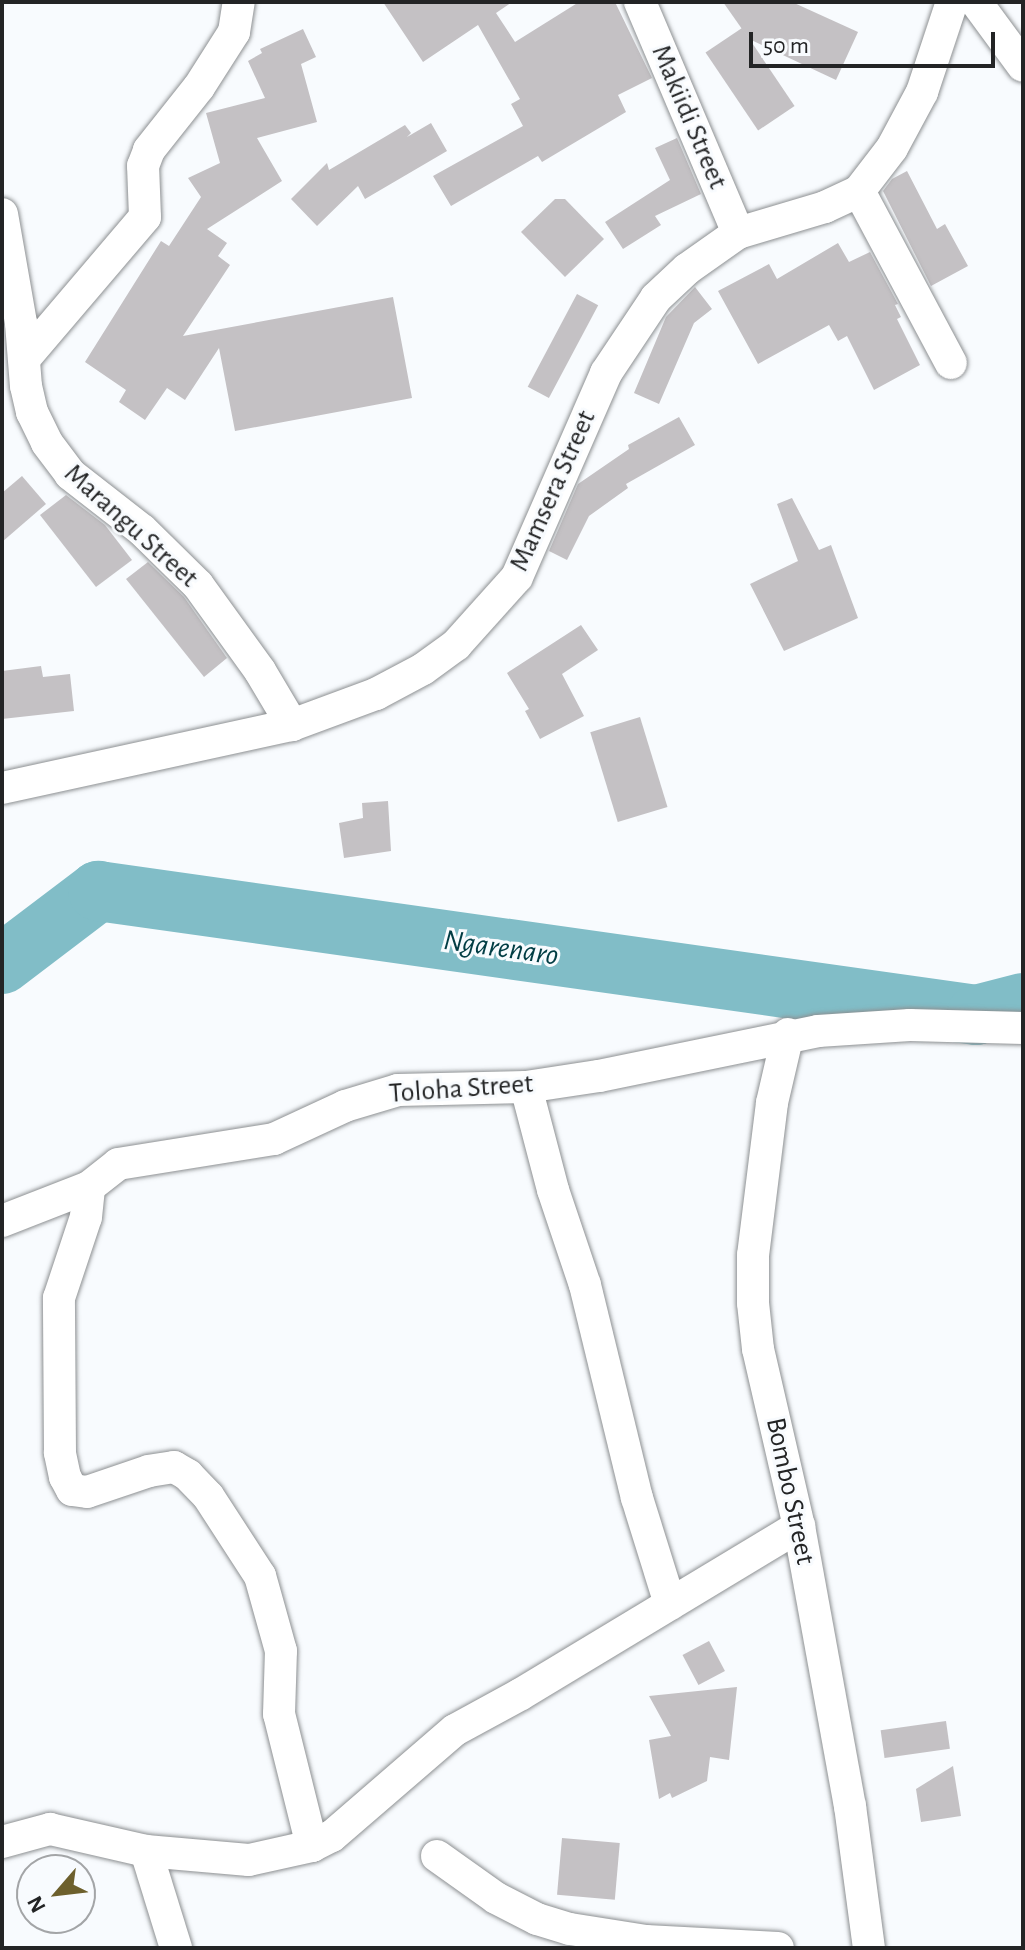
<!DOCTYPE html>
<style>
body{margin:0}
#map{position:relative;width:1025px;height:1950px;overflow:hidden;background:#f8fbfe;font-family:"Alegreya Sans",sans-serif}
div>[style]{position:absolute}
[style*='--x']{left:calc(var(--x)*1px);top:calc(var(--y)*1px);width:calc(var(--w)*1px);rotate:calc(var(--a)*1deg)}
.river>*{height:60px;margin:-30px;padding:0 30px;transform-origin:30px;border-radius:30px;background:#81bdc7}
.building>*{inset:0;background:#c4c1c4;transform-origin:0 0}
.roads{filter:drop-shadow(0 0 2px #8d9092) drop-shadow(0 0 2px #8d9092)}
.street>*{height:32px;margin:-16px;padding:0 16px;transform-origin:16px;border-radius:16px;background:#fff}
span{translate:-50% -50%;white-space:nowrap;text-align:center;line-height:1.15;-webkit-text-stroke:6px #f8fbfe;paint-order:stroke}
.street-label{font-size:28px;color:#232425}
.water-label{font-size:30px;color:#023d44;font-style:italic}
.frame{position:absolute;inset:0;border:4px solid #232425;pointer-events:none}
.north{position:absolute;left:16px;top:1854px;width:80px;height:80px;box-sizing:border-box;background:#f8fbfe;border:2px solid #a3a5a7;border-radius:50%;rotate:242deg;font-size:22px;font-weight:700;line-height:32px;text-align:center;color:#232425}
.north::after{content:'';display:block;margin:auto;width:28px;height:36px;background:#6d602d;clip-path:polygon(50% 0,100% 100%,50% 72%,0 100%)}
.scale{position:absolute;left:749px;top:32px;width:246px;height:36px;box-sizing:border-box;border:4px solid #232425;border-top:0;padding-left:10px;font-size:24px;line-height:28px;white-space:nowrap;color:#232425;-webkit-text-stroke:6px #f8fbfe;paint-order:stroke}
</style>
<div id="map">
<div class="river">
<div style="--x:2;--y:964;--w:121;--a:-37.2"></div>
<div style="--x:98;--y:891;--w:887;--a:8.04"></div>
<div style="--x:976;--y:1015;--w:49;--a:-14.3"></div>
</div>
<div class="building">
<div style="clip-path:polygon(383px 2px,512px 2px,496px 13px,515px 42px,579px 2px,615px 2px,652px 78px,618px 95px,626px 112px,542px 162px,538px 156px,451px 206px,433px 176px,523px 126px,511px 104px,520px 99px,478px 25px,423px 62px)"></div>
<div style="clip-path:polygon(723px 2px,792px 2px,858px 32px,836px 80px,749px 39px)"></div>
<div style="left:742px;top:28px;width:94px;height:44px;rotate:56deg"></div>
<div style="clip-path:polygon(303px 29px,316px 57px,301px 64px,317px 122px,257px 138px,282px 181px,207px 229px,227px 243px,218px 256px,230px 265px,183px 336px,393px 297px,412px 398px,235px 431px,219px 348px,185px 400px,167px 388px,145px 420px,119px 402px,126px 390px,85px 362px,161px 241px,169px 246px,201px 197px,188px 178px,220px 163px,206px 113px,265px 98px,248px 61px,262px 53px,260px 49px)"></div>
<div style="clip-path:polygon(431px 123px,447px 151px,365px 199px,358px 186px,317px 226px,291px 199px,327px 163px,329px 170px,405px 125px,411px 133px,407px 137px)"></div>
<div style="clip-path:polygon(677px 138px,701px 194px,655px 216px,661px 225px,623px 249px,605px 222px,670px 180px,655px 148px)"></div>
<div style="clip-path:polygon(907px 171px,937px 229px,945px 224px,968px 266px,931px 286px,883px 191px,892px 179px)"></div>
<div style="clip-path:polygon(555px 199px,565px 199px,604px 239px,565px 277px,521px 232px)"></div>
<div style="clip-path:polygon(838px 243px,849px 262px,870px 252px,898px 304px,895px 305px,901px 317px,897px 319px,920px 365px,874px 390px,847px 336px,838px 341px,829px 325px,758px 364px,718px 291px,769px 264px,777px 279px)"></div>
<div style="clip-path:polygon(695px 287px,712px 309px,694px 323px,659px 404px,634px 393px,666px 317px)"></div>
<div style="left:577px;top:294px;width:24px;height:105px;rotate:28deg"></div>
<div style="clip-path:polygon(679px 417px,695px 445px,626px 484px,628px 488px,589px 516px,567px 560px,549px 551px,578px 484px,629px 449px,628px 445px)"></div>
<div style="clip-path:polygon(22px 476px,46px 504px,2px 542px,2px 493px)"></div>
<div style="clip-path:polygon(66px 495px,105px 525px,132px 560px,96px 587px,40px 515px)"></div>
<div style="clip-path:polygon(792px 498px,819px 550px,831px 545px,858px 618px,784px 651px,750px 584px,798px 561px,777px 504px)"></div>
<div style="clip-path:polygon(148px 562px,184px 597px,227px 658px,204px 677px,126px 579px)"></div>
<div style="clip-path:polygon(581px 625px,598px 650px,562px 674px,584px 716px,540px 739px,525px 711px,529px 709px,507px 673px)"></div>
<div style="clip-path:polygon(41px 666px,43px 677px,70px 674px,74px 711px,2px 719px,2px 671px)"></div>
<div style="left:640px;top:717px;width:94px;height:52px;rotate:73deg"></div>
<div style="clip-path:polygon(388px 801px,391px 851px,344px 858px,339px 823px,363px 818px,362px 803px)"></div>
<div style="left:709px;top:1641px;width:34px;height:30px;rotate:62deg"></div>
<div style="clip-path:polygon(737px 1687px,729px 1760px,710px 1757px,707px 1781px,672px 1798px,670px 1793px,659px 1799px,649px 1740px,671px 1736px,649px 1696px)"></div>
<div style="left:946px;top:1721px;width:28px;height:66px;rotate:82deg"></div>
<div style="clip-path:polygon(953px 1766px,961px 1816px,921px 1822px,916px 1789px)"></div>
<div style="left:562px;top:1838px;width:58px;height:57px;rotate:5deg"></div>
</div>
<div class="roads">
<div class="street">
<div style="--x:640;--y:2;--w:251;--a:67"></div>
<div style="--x:976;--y:2;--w:79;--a:53.7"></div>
<div style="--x:859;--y:191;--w:195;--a:61.9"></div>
<div style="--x:2;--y:214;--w:111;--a:80.1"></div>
<div style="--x:21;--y:323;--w:63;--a:85.5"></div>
<div style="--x:26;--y:386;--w:27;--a:77"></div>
<div style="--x:32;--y:412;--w:34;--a:64"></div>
<div style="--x:47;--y:443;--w:39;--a:53"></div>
<div style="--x:70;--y:474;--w:91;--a:37.9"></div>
<div style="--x:142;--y:530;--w:78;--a:44.5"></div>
<div style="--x:198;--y:585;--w:106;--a:54.2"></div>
<div style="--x:260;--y:671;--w:63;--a:59.3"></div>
<div style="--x:25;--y:358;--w:185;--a:-49.6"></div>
<div style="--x:145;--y:217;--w:51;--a:-92.2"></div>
<div style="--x:143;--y:166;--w:17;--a:-69"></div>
<div style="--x:149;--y:150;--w:80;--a:-51.6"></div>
<div style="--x:199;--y:87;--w:65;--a:-57.5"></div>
<div style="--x:234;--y:32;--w:30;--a:-81"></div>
<div style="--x:2;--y:788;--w:297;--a:-12.3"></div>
<div style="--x:292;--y:725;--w:90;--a:-20.3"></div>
<div style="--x:376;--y:694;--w:53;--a:-28"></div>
<div style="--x:423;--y:669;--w:41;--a:-36"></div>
<div style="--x:456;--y:645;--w:91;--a:-48.1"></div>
<div style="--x:517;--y:577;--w:223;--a:-66.4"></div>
<div style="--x:606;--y:373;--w:90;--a:-56.3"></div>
<div style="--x:656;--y:298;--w:42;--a:-43.1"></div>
<div style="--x:687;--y:269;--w:62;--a:-35.2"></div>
<div style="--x:738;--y:233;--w:91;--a:-16.6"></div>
<div style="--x:825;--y:207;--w:38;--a:-25"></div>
<div style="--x:859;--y:191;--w:54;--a:-52.5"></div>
<div style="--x:892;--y:148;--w:64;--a:-61.8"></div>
<div style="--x:922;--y:92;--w:95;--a:-71.6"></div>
<div style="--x:788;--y:1034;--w:71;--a:103.1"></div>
<div style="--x:772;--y:1103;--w:153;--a:97.1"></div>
<div style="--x:753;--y:1255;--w:48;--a:90"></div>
<div style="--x:753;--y:1303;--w:46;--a:83.8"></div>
<div style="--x:758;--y:1349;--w:182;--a:77"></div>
<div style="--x:799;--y:1526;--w:285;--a:79.7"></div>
<div style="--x:850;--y:1806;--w:143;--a:82.4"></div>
<div style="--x:526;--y:1087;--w:106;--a:75.3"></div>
<div style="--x:553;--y:1190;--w:100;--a:71.4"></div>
<div style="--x:585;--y:1285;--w:219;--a:76.3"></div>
<div style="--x:637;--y:1498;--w:111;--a:72.7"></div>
<div style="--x:2;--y:1221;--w:93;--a:-21.3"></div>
<div style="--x:2;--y:1842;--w:50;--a:-15.2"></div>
<div style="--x:50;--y:1829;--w:98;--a:12.9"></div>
<div style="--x:146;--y:1851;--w:103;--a:5"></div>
<div style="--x:249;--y:1860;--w:65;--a:-12.5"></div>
<div style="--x:312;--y:1846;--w:22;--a:-27"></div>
<div style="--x:332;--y:1836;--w:162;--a:-40.8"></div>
<div style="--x:455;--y:1730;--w:75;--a:-28.6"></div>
<div style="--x:521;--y:1694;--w:325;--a:-31.1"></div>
<div style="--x:312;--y:1846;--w:136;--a:-104"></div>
<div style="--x:279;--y:1714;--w:63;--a:-88.2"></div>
<div style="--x:281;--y:1651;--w:78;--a:-105.6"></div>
<div style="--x:260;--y:1576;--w:95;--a:-123"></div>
<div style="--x:208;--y:1496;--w:29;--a:-134"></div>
<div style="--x:188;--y:1475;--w:16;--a:-150"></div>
<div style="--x:174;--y:1467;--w:25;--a:171"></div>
<div style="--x:149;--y:1471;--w:65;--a:161.3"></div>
<div style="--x:87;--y:1492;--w:15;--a:-172"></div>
<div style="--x:72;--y:1490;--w:15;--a:-118"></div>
<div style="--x:65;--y:1477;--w:25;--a:-102"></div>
<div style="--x:60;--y:1453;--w:155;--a:-90.4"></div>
<div style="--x:59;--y:1298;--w:85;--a:-71.6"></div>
<div style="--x:86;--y:1217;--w:30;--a:-84"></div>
<div style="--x:89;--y:1187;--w:37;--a:-38"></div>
<div style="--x:118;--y:1164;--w:158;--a:-9.1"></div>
<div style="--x:274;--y:1139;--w:78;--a:-24.9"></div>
<div style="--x:345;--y:1106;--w:55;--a:-16.8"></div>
<div style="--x:398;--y:1090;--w:128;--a:-1.3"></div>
<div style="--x:526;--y:1087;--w:74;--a:-8.6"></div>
<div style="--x:599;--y:1076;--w:224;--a:-11.6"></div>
<div style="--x:818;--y:1031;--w:92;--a:-3.7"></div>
<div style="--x:910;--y:1025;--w:113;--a:1.5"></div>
<div style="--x:146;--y:1851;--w:102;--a:72.8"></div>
<div style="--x:437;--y:1856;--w:72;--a:35.4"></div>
<div style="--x:496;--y:1898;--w:46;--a:27.1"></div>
<div style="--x:537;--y:1919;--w:34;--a:17"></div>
<div style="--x:570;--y:1929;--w:77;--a:9"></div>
<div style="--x:646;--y:1941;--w:132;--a:3"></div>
</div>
</div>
<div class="street-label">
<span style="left:689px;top:117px;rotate:67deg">Makiidi Street</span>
<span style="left:553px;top:491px;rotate:-66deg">Mamsera Street</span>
<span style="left:131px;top:526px;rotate:42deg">Marangu Street</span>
<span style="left:461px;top:1089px;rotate:-4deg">Toloha Street</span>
<span style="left:790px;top:1491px;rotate:78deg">Bombo Street</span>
</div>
<div class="water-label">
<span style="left:501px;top:948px;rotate:8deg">Ngarenaro</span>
</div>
<div class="frame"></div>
<div class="north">N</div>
<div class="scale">50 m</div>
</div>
